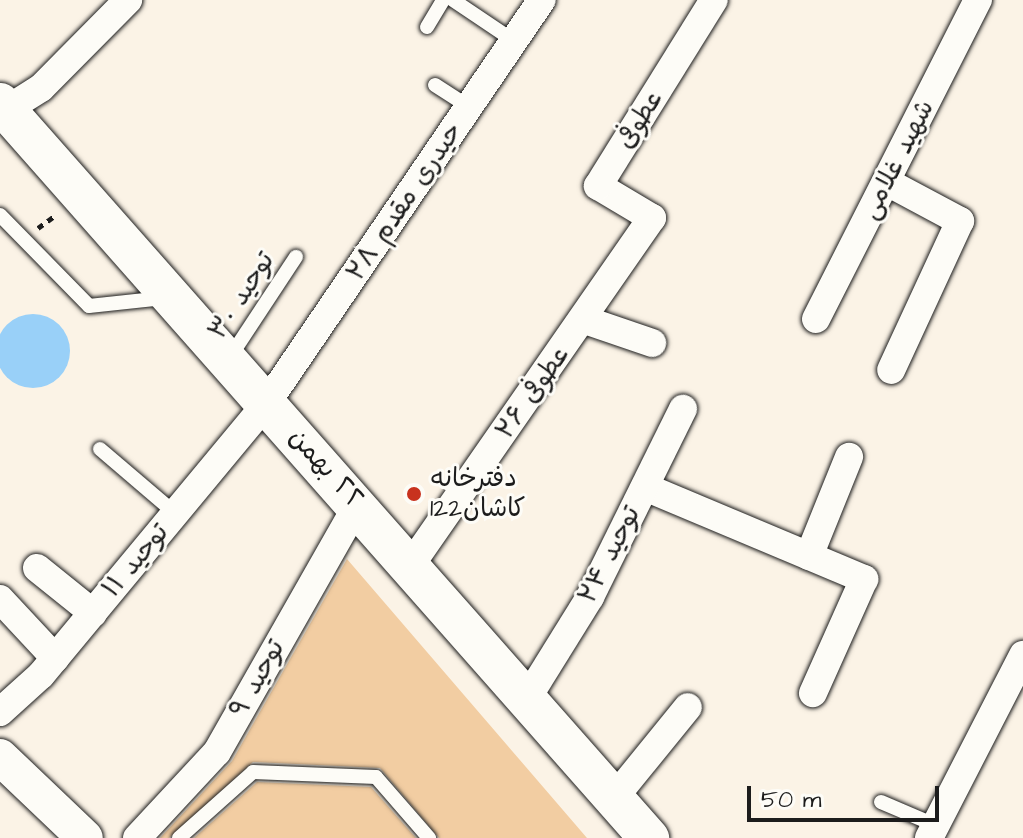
<!DOCTYPE html>
<meta charset="utf-8">
<style>
body{margin:0}
#map{position:relative;width:1023px;height:838px;overflow:hidden;background:#fbf3e6;font-family:"Architects Daughter","Playpen Sans Arabic",sans-serif}
div>[style]{position:absolute}
[style*='--x']{left:calc(var(--x)*1px);top:calc(var(--y)*1px);width:calc(var(--w)*1px);rotate:calc(var(--a)*1deg)}
.water>*{inset:0;background:#99d0f8}
.round{border-radius:50%}
.building>*{inset:0;background:#f2cda2}
.path>*{height:5px;margin-top:-2.5px;transform-origin:0;background:repeating-linear-gradient(90deg,#1c1c1c 0 6px,transparent 0 12px)}
.roads{filter:drop-shadow(0 0 2px #1c1c1c) drop-shadow(0 0 2px #1c1c1c)}
.service>*{height:14px;margin:-7px;padding:0 7px;transform-origin:7px;border-radius:7px;background:#fdfcf7}
.minor>*{height:28px;margin:-14px;padding:0 14px;transform-origin:14px;border-radius:14px;background:#fdfcf7}
.tertiary>*{height:36px;margin:-18px;padding:0 18px;transform-origin:18px;border-radius:18px;background:#fdfcf7}
.secondary>*{height:40px;margin:-20px;padding:0 20px;transform-origin:20px;border-radius:20px;background:#fdfcf7}
.dots>*{width:22px;height:22px;translate:-50% -50%;box-sizing:border-box;border:4px solid #fdfcf7;border-radius:50%}
span{translate:-50% -50%;white-space:nowrap;text-align:center;line-height:1.15;-webkit-text-stroke:6px #fdfcf7;paint-order:stroke}
.street-label{font-size:26px;color:#1c1c1c}
.poi-label{font-size:26px;color:#1c1c1c}
.left{translate:0 -50%;text-align:left}
.scale{position:absolute;left:747px;top:786px;width:192px;height:36px;box-sizing:border-box;border:4px solid #1c1c1c;border-top:0;padding-left:10px;font-size:24px;line-height:28px;white-space:nowrap;color:#1c1c1c;-webkit-text-stroke:6px #fdfcf7;paint-order:stroke}
</style>
<div id="map">
<div class="water">
<div class="round" style="left:-4px;top:314px;width:74px;height:74px"></div>
</div>
<div class="building">
<div style="clip-path:polygon(347px 559px,587px 838px,439px 838px,380px 768px,253px 762px,169px 838px,160px 838px,232px 761px)"></div>
<div style="clip-path:polygon(257px 782px,371px 787px,416px 838px,194px 838px)"></div>
</div>
<div class="path">
<div style="--x:38;--y:228;--w:22;--a:-36"></div>
</div>
<div class="roads">
<div class="service">
<div style="--x:453;--y:0;--w:73;--a:33.9"></div>
<div style="--x:427;--y:27;--w:31;--a:-59"></div>
<div style="--x:435;--y:85;--w:40;--a:32.9"></div>
<div style="--x:0;--y:215;--w:127;--a:45.6"></div>
<div style="--x:89;--y:306;--w:75;--a:-6.1"></div>
<div style="--x:230;--y:357;--w:120;--a:-56.6"></div>
<div style="--x:100;--y:449;--w:99;--a:40.5"></div>
<div style="--x:881;--y:802;--w:59;--a:23.1"></div>
<div style="--x:179;--y:838;--w:99;--a:-41.7"></div>
<div style="--x:253;--y:772;--w:123;--a:2.3"></div>
<div style="--x:376;--y:777;--w:81;--a:49"></div>
</div>
<div class="minor">
<div style="--x:6;--y:110;--w:41;--a:-32.2"></div>
<div style="--x:41;--y:88;--w:124;--a:-45.3"></div>
<div style="--x:887;--y:182;--w:83;--a:28.1"></div>
<div style="--x:960;--y:221;--w:164;--a:114.8"></div>
<div style="--x:816;--y:319;--w:358;--a:-63.1"></div>
<div style="--x:585;--y:320;--w:71;--a:18.9"></div>
<div style="--x:645;--y:487;--w:238;--a:22.8"></div>
<div style="--x:864;--y:579;--w:125;--a:114.1"></div>
<div style="--x:809;--y:556;--w:107;--a:-68"></div>
<div style="--x:410;--y:566;--w:424;--a:-55.2"></div>
<div style="--x:652;--y:218;--w:63;--a:-149.3"></div>
<div style="--x:598;--y:186;--w:219;--a:-58.1"></div>
<div style="--x:37;--y:568;--w:72;--a:38.8"></div>
<div style="--x:0;--y:599;--w:81;--a:47"></div>
<div style="--x:528;--y:697;--w:118;--a:-58.2"></div>
<div style="--x:590;--y:597;--w:210;--a:-63.7"></div>
<div style="--x:0;--y:712;--w:55;--a:-42.1"></div>
<div style="--x:41;--y:675;--w:352;--a:-50.3"></div>
<div style="--x:266;--y:404;--w:489;--a:-55.7"></div>
<div style="--x:614;--y:798;--w:117;--a:-50.9"></div>
<div style="--x:137;--y:838;--w:117;--a:-47.1"></div>
<div style="--x:217;--y:752;--w:285;--a:-60.4"></div>
<div style="--x:929;--y:838;--w:206;--a:-62.8"></div>
</div>
<div class="tertiary">
<div style="--x:0;--y:757;--w:117;--a:43.6"></div>
</div>
<div class="secondary">
<div style="--x:0;--y:103;--w:981;--a:48.56"></div>
</div>
</div>
<div class="dots">
<div style="left:414px;top:494px;background:#c8321e"></div>
</div>
<div class="street-label">
<span style="left:640px;top:120px;rotate:-58deg">عطوفی</span>
<span style="left:898px;top:160px;rotate:-63deg">شهید غلامی</span>
<span style="left:405px;top:202px;rotate:-56deg">حیدری مقدم ۲۸</span>
<span style="left:242px;top:296px;rotate:-57deg">توحید ۳۰</span>
<span style="left:533px;top:393px;rotate:-55deg">عطوفی ۲۶</span>
<span style="left:326px;top:469px;rotate:48deg">٢٢ بهمن</span>
<span style="left:610px;top:555px;rotate:-63deg">توحید ۲۴</span>
<span style="left:136px;top:561px;rotate:-50deg">توحید ۱۱</span>
<span style="left:258px;top:679px;rotate:-61deg">توحید ۹</span>
</div>
<div class="poi-label">
<span class="left" style="left:430px;top:494px">دفترخانه<br>122کاشان</span>
</div>
<div class="scale">50 m</div>
</div>
